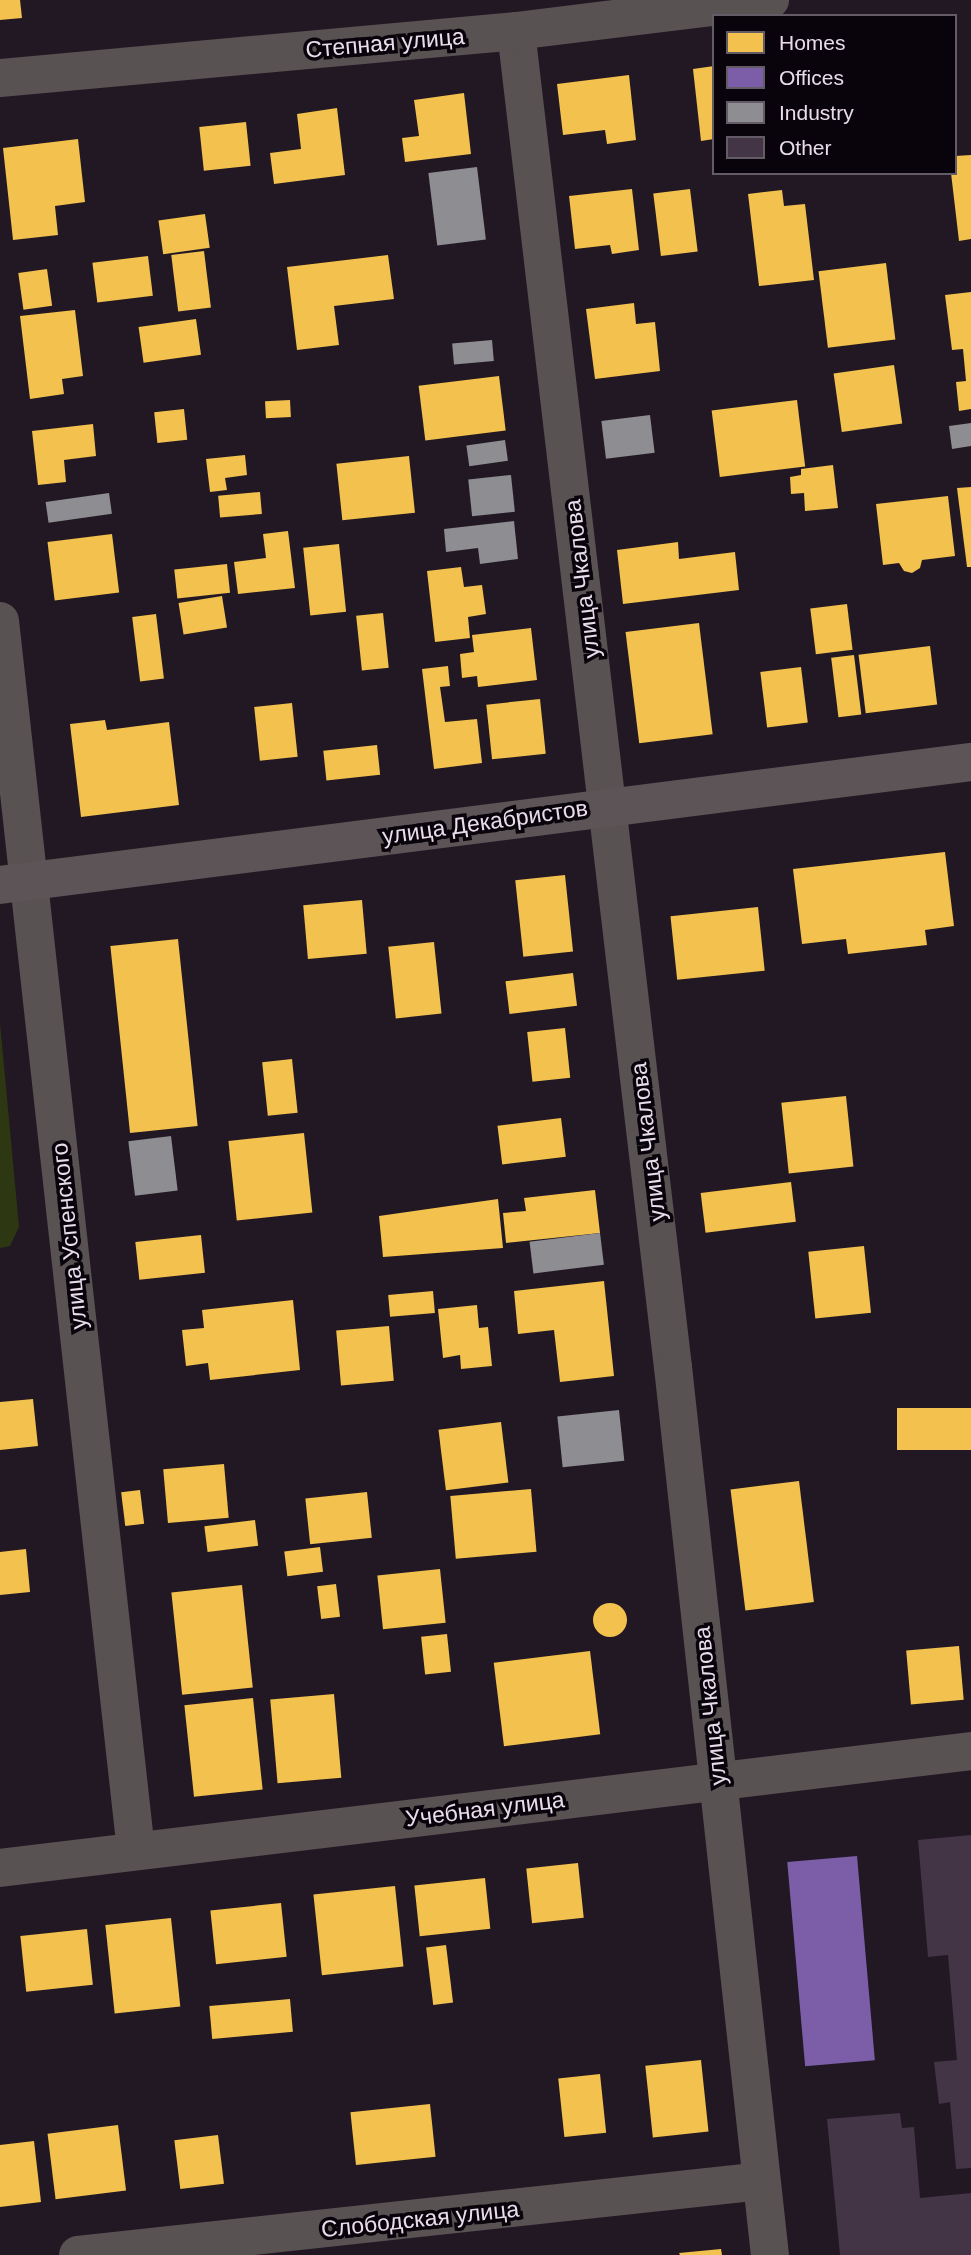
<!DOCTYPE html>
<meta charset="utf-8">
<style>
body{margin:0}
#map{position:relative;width:971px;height:2255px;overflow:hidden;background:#221823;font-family:Arial,sans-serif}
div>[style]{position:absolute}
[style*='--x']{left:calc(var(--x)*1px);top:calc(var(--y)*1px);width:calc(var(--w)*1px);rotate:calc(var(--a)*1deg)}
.green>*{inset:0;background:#2d3812}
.homes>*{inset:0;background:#f2c14e;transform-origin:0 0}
.round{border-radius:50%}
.offices>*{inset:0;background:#7b5ea7;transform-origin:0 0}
.industry>*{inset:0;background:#8d8d92;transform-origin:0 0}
.building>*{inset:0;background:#433446}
.street>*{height:38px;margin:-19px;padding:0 19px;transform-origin:19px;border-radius:19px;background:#585253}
.secondary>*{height:38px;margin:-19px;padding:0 19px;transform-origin:19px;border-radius:19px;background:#5c5456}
span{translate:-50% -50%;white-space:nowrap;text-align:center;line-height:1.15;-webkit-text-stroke:7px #09040b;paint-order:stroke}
.street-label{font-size:23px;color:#e9ddec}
.legend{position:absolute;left:712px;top:14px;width:245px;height:161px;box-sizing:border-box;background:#09040b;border:2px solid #635b65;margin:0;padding:9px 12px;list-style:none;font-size:21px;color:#e9ddec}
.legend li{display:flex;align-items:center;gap:14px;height:35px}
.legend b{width:35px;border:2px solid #635b65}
</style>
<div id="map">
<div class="green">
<div style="clip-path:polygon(0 1023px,19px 1227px,10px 1246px,0 1248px)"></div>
</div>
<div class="homes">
<div style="clip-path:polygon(0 0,20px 0,22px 18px,0 20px)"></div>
<div style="clip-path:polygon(714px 66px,714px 139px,701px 141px,693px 69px)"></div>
<div style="clip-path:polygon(629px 75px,636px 140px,607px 144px,605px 130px,563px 135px,557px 84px)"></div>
<div style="clip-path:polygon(464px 93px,471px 154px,405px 162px,402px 138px,419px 136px,414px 100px)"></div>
<div style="clip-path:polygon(337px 108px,345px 175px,274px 184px,270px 153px,301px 149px,297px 114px)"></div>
<div style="left:246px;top:122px;width:44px;height:47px;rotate:84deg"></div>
<div style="clip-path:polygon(78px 139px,85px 202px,55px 206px,58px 235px,13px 240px,3px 148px)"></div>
<div style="clip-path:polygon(971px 155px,971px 239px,959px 241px,951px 173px,955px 173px,955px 156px)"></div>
<div style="clip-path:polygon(632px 189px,639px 250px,612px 254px,610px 245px,575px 249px,569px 196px)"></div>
<div style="left:690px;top:189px;width:63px;height:37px;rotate:83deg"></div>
<div style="clip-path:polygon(782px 190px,784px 206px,805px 204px,814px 280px,759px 286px,748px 194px)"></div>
<div style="left:205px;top:214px;width:34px;height:47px;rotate:82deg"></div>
<div style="left:204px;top:251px;width:57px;height:33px;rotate:83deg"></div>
<div style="clip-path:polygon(388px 255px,394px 299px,334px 306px,339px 345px,297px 350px,287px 267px)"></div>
<div style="left:148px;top:256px;width:40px;height:56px;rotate:83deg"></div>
<div style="left:886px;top:263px;width:77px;height:68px;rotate:83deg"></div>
<div style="left:47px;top:269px;width:37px;height:29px;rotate:82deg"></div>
<div style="clip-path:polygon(971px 292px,971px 409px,959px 411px,956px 382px,966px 381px,963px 349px,952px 350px,945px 295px)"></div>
<div style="clip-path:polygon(634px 303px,636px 324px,655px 322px,660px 371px,595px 379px,586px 309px)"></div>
<div style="clip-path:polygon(75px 310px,83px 376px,62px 379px,64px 394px,30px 399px,20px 316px)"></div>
<div style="left:196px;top:319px;width:36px;height:58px;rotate:82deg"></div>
<div style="left:894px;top:365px;width:59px;height:61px;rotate:82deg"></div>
<div style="left:499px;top:376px;width:55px;height:81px;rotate:83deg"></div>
<div style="left:290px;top:400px;width:17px;height:25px;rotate:87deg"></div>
<div style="left:797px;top:400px;width:67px;height:86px;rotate:83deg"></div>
<div style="left:184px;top:409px;width:31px;height:30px;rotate:84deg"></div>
<div style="clip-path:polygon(93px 424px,96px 456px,64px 460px,66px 482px,38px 485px,32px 431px)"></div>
<div style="clip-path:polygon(245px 455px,247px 475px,225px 478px,227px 490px,210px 492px,206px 459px)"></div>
<div style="left:409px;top:456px;width:57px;height:73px;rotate:84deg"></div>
<div style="clip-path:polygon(833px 465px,838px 508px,805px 511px,804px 493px,791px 494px,790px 477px,801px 475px,801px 469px)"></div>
<div style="clip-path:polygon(971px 487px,971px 567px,967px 567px,957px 488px)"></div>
<div style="left:260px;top:492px;width:22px;height:42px;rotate:85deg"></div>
<div style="clip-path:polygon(948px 496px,955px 556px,922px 560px,920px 568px,912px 573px,904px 571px,899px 563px,883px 565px,876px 504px)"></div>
<div style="clip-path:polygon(288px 531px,295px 588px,238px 594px,234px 562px,266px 558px,263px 534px)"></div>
<div style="left:112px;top:534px;width:59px;height:65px;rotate:83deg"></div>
<div style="clip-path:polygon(678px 542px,679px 559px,735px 552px,739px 590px,623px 604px,617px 550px)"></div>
<div style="left:339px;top:544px;width:68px;height:36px;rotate:84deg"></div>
<div style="left:227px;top:564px;width:29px;height:53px;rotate:84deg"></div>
<div style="clip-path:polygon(461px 567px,464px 587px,482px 585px,486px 614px,468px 617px,470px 638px,435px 642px,427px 571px)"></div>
<div style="left:222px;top:596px;width:32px;height:44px;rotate:81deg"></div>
<div style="left:847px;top:604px;width:46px;height:37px;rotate:83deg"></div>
<div style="left:383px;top:613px;width:55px;height:27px;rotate:84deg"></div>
<div style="left:156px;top:614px;width:65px;height:24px;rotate:83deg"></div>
<div style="left:699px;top:623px;width:112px;height:74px;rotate:83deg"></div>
<div style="clip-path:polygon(531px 628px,537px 680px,478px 687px,477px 676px,462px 678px,460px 654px,474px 652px,472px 635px)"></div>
<div style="left:930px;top:646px;width:59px;height:72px;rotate:83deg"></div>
<div style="left:854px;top:655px;width:60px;height:23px;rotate:83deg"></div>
<div style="clip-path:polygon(448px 666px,450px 686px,440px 687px,445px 722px,477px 719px,482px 763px,434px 769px,422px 669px)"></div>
<div style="left:801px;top:667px;width:56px;height:41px;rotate:83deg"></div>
<div style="left:540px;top:699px;width:55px;height:54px;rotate:84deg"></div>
<div style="left:292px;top:703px;width:54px;height:38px;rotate:84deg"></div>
<div style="clip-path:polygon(105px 720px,107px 730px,169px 722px,179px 805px,81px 817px,70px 724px)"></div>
<div style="left:377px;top:745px;width:30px;height:54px;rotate:84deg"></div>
<div style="clip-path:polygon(945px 852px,954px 926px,925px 930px,927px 945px,848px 954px,846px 939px,802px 944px,793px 869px)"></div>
<div style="left:565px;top:875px;width:77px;height:50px;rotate:84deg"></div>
<div style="left:362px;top:900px;width:54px;height:59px;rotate:85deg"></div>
<div style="left:758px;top:907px;width:64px;height:88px;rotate:84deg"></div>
<div style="left:178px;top:939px;width:188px;height:68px;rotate:84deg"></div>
<div style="left:434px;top:942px;width:72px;height:46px;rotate:84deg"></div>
<div style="left:573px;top:973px;width:33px;height:68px;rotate:83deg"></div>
<div style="left:565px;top:1028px;width:50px;height:38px;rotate:84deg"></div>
<div style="left:292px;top:1059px;width:54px;height:30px;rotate:84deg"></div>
<div style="left:846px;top:1096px;width:71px;height:65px;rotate:84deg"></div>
<div style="left:561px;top:1118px;width:39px;height:64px;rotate:83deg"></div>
<div style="left:304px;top:1133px;width:80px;height:76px;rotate:84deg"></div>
<div style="left:791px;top:1182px;width:40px;height:91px;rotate:83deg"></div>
<div style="clip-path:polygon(595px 1190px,600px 1233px,506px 1243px,503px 1213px,526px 1211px,524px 1198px)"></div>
<div style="clip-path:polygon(498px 1199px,503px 1248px,383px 1257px,379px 1216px)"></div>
<div style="left:201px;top:1235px;width:38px;height:66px;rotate:84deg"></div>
<div style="left:864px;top:1246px;width:67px;height:56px;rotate:84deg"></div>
<div style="clip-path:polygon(604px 1281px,614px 1376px,560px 1382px,554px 1330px,518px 1334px,514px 1291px)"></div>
<div style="left:433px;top:1291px;width:22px;height:45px;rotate:85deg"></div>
<div style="clip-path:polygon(293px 1300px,300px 1370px,210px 1380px,208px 1363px,186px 1366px,182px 1330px,204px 1328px,202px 1310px)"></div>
<div style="clip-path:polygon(477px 1305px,479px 1328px,488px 1327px,492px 1366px,461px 1369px,460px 1355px,443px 1358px,438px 1309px)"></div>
<div style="left:389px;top:1326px;width:55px;height:53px;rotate:85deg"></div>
<div style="clip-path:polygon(33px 1399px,38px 1446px,0 1450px,0 1402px)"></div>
<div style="left:971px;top:1408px;width:42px;height:74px;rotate:90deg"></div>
<div style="left:501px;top:1422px;width:61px;height:63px;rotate:83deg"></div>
<div style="left:224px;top:1464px;width:54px;height:61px;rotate:85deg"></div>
<div style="left:799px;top:1481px;width:122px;height:69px;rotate:83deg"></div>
<div style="left:531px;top:1489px;width:63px;height:81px;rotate:85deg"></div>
<div style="left:140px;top:1490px;width:34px;height:19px;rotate:83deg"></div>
<div style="left:367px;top:1492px;width:46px;height:62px;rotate:84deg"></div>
<div style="left:255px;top:1520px;width:26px;height:51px;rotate:83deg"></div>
<div style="left:320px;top:1547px;width:25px;height:36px;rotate:83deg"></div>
<div style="clip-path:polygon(26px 1549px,30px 1592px,0 1595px,0 1552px)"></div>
<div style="left:440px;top:1569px;width:54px;height:63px;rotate:84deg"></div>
<div style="left:336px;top:1584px;width:33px;height:19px;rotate:83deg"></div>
<div style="left:242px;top:1585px;width:103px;height:71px;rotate:84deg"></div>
<div class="round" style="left:593px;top:1603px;width:34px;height:34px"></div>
<div style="left:447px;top:1634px;width:38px;height:26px;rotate:84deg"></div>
<div style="left:959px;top:1646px;width:54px;height:53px;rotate:85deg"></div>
<div style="left:590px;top:1651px;width:84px;height:97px;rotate:83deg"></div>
<div style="left:334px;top:1694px;width:84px;height:64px;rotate:85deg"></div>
<div style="left:253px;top:1698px;width:92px;height:69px;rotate:84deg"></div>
<div style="left:578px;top:1863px;width:55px;height:52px;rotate:84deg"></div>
<div style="left:485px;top:1878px;width:51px;height:71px;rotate:84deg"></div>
<div style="left:395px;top:1886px;width:81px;height:82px;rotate:84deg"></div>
<div style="left:281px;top:1903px;width:54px;height:71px;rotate:84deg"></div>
<div style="left:171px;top:1918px;width:89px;height:66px;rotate:84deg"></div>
<div style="left:87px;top:1929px;width:56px;height:67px;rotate:84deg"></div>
<div style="left:446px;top:1945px;width:58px;height:20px;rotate:83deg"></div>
<div style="left:290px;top:1999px;width:33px;height:81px;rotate:85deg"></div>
<div style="left:701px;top:2060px;width:72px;height:56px;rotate:84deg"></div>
<div style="left:600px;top:2074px;width:59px;height:42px;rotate:84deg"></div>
<div style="left:430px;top:2104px;width:53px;height:80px;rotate:84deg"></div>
<div style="left:118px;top:2125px;width:66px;height:71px;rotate:83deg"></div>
<div style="left:218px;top:2135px;width:49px;height:44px;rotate:83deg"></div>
<div style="clip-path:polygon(34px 2141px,41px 2202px,0 2207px,0 2145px)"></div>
<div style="clip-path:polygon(721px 2249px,722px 2255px,680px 2255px,679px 2253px)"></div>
</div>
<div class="offices">
<div style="left:857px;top:1856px;width:205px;height:70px;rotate:85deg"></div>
</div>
<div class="industry">
<div style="left:477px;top:167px;width:73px;height:49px;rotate:83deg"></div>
<div style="left:492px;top:340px;width:21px;height:40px;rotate:85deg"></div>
<div style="left:650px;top:415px;width:38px;height:49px;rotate:83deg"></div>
<div style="clip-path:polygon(971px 423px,971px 446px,952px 449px,949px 426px)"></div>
<div style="left:505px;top:440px;width:21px;height:39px;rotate:82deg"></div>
<div style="left:511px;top:475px;width:37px;height:43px;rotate:84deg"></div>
<div style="left:109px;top:493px;width:21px;height:64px;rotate:82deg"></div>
<div style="clip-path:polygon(514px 521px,518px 559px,480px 564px,478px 548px,446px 552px,444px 529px)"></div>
<div style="left:171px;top:1136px;width:55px;height:43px;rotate:83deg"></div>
<div style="left:600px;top:1233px;width:32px;height:71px;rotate:83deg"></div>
<div style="left:619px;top:1410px;width:51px;height:62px;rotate:84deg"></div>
</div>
<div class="building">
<div style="clip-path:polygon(971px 1835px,971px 2168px,956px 2169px,950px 2102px,939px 2104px,934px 2062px,957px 2060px,948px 1955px,928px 1957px,918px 1840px)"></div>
<div style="clip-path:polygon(900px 2113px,902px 2128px,914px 2127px,920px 2198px,971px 2193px,971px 2255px,840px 2255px,827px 2119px)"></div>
</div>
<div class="street">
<div style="--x:516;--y:31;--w:1345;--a:83.3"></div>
<div style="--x:673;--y:1367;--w:893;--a:83.77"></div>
<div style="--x:0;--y:78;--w:518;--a:-5.2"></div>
<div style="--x:516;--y:31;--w:256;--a:-7"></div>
<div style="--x:0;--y:621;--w:1237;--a:83.69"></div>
<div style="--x:0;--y:1868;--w:978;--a:-6.87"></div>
<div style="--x:78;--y:2255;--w:687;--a:-6.18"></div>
</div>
<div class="secondary">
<div style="--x:0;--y:885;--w:979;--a:-7.22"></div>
</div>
<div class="street-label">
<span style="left:385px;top:43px;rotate:-5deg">Степная улица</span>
<span style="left:582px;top:579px;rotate:-97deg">улица Чкалова</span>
<span style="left:485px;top:822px;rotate:-8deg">улица Декабристов</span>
<span style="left:648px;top:1142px;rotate:-97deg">улица Чкалова</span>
<span style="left:69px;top:1236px;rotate:-96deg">улица Успенского</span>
<span style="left:710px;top:1706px;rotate:-96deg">улица Чкалова</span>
<span style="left:485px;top:1809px;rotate:-7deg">Учебная улица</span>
<span style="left:420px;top:2219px;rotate:-6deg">Слободская улица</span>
</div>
<ul class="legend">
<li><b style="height:19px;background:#f2c14e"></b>Homes</li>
<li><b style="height:19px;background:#7b5ea7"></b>Offices</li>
<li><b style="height:19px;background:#8d8d92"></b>Industry</li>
<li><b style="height:19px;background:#433446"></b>Other</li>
</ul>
</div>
